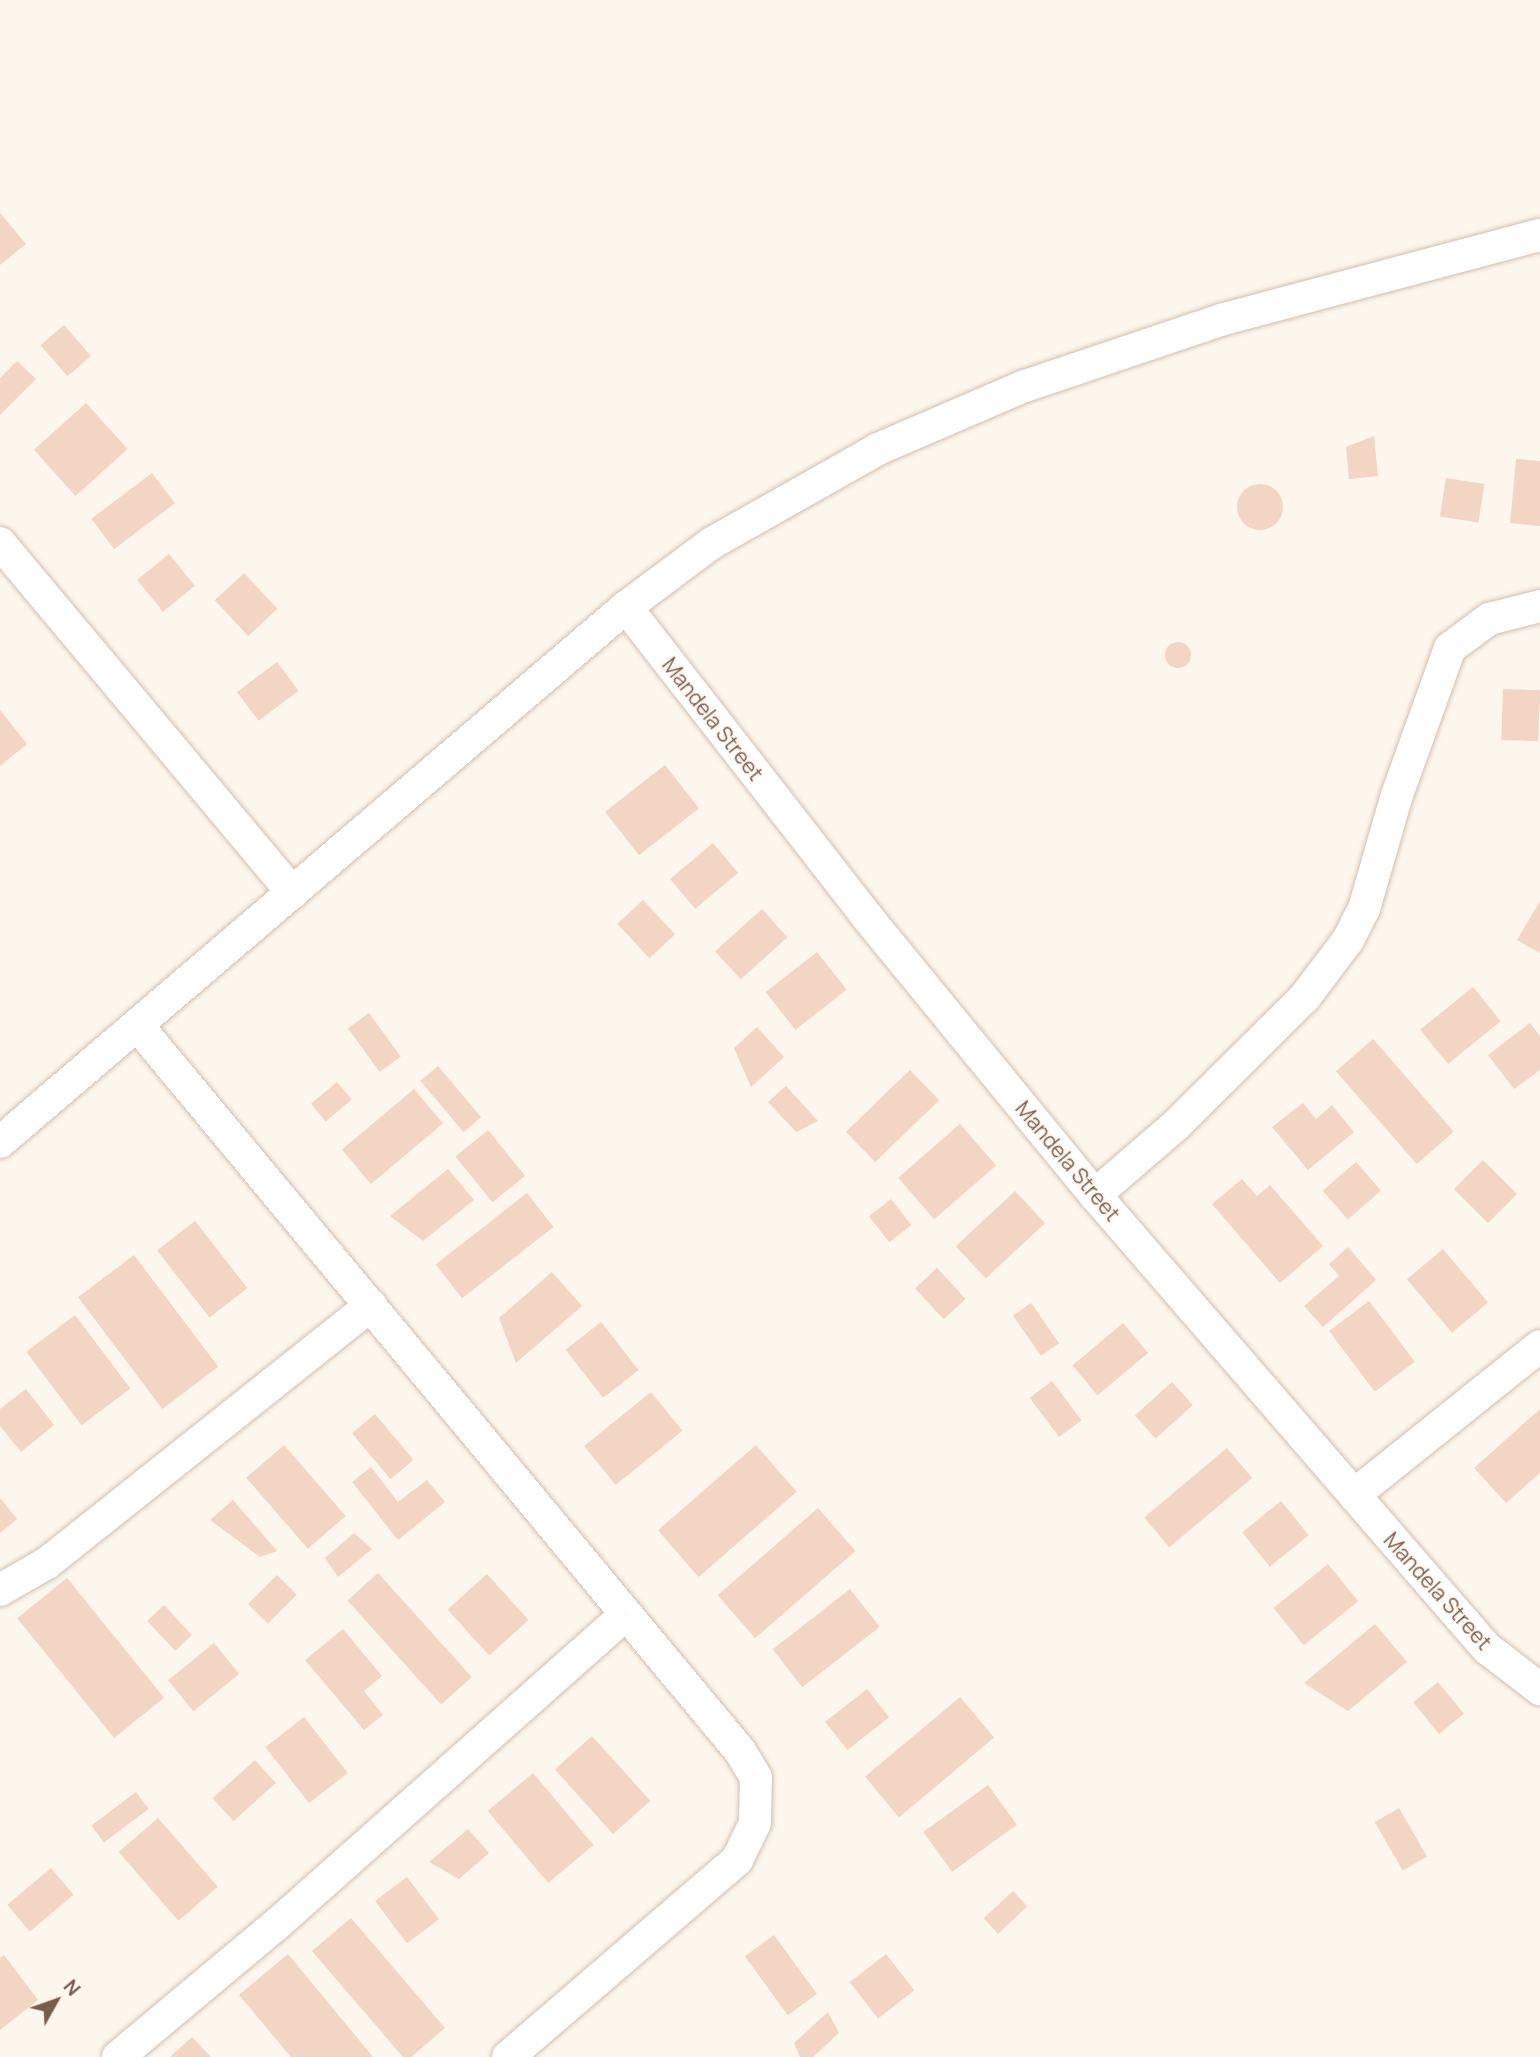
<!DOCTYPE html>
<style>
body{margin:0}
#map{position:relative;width:1540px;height:2057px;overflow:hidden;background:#fdf6ec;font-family:Manrope,sans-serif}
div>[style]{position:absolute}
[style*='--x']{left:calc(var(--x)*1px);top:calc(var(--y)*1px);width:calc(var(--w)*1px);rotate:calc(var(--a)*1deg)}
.building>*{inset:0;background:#f3d5c3;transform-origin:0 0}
.round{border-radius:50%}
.roads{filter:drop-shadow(0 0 2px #d1beb0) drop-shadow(0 0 2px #d1beb0)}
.minor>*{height:32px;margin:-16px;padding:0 16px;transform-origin:16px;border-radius:16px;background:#fff}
span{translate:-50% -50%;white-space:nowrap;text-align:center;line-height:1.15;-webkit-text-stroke:5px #fffaf3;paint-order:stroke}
.street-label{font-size:21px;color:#7a5c4d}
.north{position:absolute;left:21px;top:1966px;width:70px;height:70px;-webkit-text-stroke:5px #fffaf3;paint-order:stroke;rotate:50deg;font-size:19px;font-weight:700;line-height:28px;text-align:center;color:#7a5c4d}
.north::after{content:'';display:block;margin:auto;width:24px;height:32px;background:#7a5c4d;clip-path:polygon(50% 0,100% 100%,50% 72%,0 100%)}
</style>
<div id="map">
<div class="building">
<div style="clip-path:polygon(0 213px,26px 244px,0 265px)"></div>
<div style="left:64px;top:325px;width:41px;height:31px;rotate:49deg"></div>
<div style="clip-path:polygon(17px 361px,36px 379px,0 415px,0 378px)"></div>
<div style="left:86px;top:403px;width:62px;height:70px;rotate:48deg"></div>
<div style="clip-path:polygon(1374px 436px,1378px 476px,1349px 479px,1346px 447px)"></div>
<div style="clip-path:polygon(1516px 459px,1540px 461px,1540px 526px,1510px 523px)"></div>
<div style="left:152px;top:473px;width:38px;height:76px;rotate:53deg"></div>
<div style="left:1446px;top:478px;width:39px;height:39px;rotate:9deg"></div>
<div class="round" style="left:1237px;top:484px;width:46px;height:46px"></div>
<div style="left:169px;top:554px;width:41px;height:41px;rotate:51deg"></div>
<div style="left:244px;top:573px;width:49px;height:40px;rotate:47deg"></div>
<div class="round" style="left:1165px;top:642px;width:26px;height:26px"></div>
<div style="left:277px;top:662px;width:36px;height:50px;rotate:53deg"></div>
<div style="left:1503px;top:689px;width:37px;height:51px;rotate:2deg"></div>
<div style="clip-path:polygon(0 710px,27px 744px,0 766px)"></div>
<div style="left:665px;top:765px;width:55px;height:76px;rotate:52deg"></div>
<div style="left:713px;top:843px;width:39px;height:56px;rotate:50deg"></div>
<div style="left:643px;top:900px;width:47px;height:35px;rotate:47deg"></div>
<div style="clip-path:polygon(1540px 901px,1540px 953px,1517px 940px)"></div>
<div style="left:762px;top:909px;width:38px;height:63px;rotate:48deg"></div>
<div style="left:817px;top:952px;width:48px;height:65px;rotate:52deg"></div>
<div style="left:1473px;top:987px;width:44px;height:68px;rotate:51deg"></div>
<div style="left:369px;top:1013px;width:54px;height:26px;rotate:54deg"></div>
<div style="clip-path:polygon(1530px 1023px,1540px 1036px,1540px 1070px,1514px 1089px,1488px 1055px)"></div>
<div style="clip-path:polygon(757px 1027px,784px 1057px,751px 1087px,734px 1048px)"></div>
<div style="left:1373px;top:1039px;width:123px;height:49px;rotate:49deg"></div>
<div style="left:438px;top:1066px;width:67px;height:23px;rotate:50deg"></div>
<div style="left:910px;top:1070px;width:42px;height:89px;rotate:46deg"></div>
<div style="left:337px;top:1082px;width:23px;height:34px;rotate:50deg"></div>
<div style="clip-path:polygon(786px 1086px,818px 1121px,796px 1132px,768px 1102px)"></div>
<div style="left:414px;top:1089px;width:45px;height:94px;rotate:50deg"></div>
<div style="clip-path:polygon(1303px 1103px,1316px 1119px,1332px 1105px,1354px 1132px,1308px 1170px,1272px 1127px)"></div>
<div style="left:960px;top:1124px;width:55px;height:82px;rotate:49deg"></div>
<div style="left:488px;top:1130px;width:59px;height:42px;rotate:51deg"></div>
<div style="left:1483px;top:1160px;width:48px;height:41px;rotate:45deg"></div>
<div style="left:1356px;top:1162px;width:38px;height:44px;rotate:49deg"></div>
<div style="clip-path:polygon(448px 1169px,474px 1200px,423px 1241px,390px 1216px)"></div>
<div style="clip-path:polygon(1242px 1179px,1257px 1196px,1270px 1185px,1323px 1246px,1280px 1283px,1212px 1204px)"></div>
<div style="left:1015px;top:1191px;width:44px;height:81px;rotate:47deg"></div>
<div style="left:527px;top:1193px;width:43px;height:116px;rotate:52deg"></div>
<div style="left:891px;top:1199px;width:33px;height:28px;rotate:52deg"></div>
<div style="left:195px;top:1221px;width:85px;height:48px;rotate:52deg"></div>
<div style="clip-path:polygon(1348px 1247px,1376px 1280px,1323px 1327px,1304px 1306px,1339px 1276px,1329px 1264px)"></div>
<div style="left:1443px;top:1249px;width:70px;height:47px;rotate:50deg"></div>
<div style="left:134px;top:1255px;width:140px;height:70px;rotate:53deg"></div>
<div style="left:937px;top:1268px;width:42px;height:30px;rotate:47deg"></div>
<div style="clip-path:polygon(552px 1272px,582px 1306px,516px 1363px,499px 1318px)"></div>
<div style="left:1369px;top:1301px;width:76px;height:50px;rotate:53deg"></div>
<div style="left:1031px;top:1303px;width:49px;height:22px;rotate:55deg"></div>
<div style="left:75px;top:1315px;width:92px;height:61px;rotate:53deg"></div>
<div style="left:601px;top:1322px;width:61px;height:45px;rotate:52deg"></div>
<div style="left:1123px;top:1323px;width:39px;height:66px;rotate:50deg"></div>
<div style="left:1052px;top:1381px;width:49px;height:28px;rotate:53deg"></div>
<div style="left:1172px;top:1382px;width:31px;height:50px;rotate:48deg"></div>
<div style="clip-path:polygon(26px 1389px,54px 1425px,21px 1452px,0 1426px,0 1409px)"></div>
<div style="left:651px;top:1392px;width:50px;height:86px;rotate:51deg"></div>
<div style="clip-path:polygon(1540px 1409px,1540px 1473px,1506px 1503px,1474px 1468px)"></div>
<div style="left:375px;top:1414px;width:60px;height:30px;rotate:50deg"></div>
<div style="left:284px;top:1445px;width:94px;height:50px;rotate:49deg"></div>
<div style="left:756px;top:1445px;width:62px;height:130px;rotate:49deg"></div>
<div style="left:1227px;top:1448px;width:39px;height:108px;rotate:50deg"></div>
<div style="clip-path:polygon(371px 1467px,398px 1502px,427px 1480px,445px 1502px,398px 1540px,352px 1482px)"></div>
<div style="clip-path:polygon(0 1498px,17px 1519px,0 1533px)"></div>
<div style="clip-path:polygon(233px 1500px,277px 1551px,260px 1557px,210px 1520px)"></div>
<div style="left:1281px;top:1501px;width:44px;height:50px;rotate:51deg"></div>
<div style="left:818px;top:1508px;width:57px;height:133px;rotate:49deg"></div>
<div style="clip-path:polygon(354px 1533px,372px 1549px,338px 1577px,325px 1558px)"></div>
<div style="left:1328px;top:1564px;width:48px;height:70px;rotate:51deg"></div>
<div style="left:378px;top:1573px;width:140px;height:41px;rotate:48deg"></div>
<div style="left:487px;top:1574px;width:62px;height:53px;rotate:48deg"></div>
<div style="left:277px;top:1575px;width:28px;height:41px;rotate:45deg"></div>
<div style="left:67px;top:1578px;width:154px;height:64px;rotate:51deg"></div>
<div style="left:850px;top:1589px;width:48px;height:98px;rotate:52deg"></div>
<div style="left:164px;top:1605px;width:41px;height:23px;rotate:47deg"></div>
<div style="clip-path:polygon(1375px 1624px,1407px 1662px,1348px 1711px,1304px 1683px)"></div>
<div style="clip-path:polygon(343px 1629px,382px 1676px,364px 1691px,383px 1715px,364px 1730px,305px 1660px)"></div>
<div style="left:214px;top:1643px;width:40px;height:59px;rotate:51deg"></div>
<div style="left:1438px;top:1682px;width:41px;height:32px;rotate:51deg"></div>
<div style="left:867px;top:1689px;width:36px;height:53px;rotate:52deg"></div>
<div style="left:960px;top:1697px;width:53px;height:124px;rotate:50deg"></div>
<div style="left:304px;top:1717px;width:71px;height:49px;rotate:52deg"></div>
<div style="left:592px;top:1736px;width:87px;height:50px;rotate:48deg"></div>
<div style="left:255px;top:1760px;width:31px;height:57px;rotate:48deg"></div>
<div style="left:533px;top:1773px;width:94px;height:59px;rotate:50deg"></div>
<div style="left:988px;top:1785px;width:49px;height:80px;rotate:54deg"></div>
<div style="left:136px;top:1792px;width:21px;height:56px;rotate:53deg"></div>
<div style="left:1399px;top:1808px;width:56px;height:28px;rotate:60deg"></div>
<div style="left:158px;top:1818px;width:91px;height:52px;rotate:49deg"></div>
<div style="clip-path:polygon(468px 1829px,489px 1853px,459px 1879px,429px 1862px)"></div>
<div style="left:51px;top:1868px;width:35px;height:57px;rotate:50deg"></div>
<div style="left:407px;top:1877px;width:53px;height:40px;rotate:53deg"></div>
<div style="left:1013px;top:1891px;width:21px;height:40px;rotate:47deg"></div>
<div style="clip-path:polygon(351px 1918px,445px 2028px,411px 2057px,403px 2057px,312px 1951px)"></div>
<div style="left:774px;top:1935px;width:73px;height:36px;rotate:54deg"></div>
<div style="clip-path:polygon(288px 1954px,373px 2057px,291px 2057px,239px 1995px)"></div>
<div style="left:886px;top:1954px;width:46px;height:46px;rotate:52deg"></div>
<div style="clip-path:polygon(4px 1955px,38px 2000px,0 2030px,0 1958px)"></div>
<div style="clip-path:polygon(828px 2012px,839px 2033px,813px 2057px,800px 2057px,794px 2043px)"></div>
<div style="clip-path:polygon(192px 2037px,211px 2057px,170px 2057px)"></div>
</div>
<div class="roads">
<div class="minor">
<div style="--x:0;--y:543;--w:456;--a:50.1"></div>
<div style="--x:626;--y:607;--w:394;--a:52.1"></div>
<div style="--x:868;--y:918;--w:358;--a:50.7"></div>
<div style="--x:1095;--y:1195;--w:566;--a:49.16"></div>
<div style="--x:1465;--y:1623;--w:35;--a:49"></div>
<div style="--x:1488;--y:1649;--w:66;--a:37.6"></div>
<div style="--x:137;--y:1025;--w:944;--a:50.29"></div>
<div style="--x:740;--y:1751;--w:31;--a:59"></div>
<div style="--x:756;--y:1778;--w:45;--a:91.3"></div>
<div style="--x:755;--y:1823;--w:41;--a:115.9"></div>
<div style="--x:737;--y:1860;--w:302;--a:139.3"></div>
<div style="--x:0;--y:1142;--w:823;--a:-40.52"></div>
<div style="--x:626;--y:607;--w:107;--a:-36.7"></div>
<div style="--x:712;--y:543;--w:191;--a:-29.5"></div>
<div style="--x:878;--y:449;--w:157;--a:-23.3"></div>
<div style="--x:1022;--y:387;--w:213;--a:-18.6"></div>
<div style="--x:1224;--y:319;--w:327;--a:-14.9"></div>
<div style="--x:1095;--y:1195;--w:107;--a:-40.8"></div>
<div style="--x:1176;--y:1125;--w:182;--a:-44.8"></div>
<div style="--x:1305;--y:997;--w:71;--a:-53"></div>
<div style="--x:1348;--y:940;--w:35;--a:-63"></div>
<div style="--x:1364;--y:909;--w:119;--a:-73.9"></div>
<div style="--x:1397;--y:795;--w:156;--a:-70.2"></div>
<div style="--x:1450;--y:648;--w:49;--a:-36.6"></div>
<div style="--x:1489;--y:619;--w:53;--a:-14.3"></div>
<div style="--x:1354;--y:1495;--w:238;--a:-38.7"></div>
<div style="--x:0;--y:1590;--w:54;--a:-29.9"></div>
<div style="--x:47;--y:1563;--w:414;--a:-38.5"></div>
<div style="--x:118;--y:2057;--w:206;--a:-39.9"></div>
<div style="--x:276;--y:1925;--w:468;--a:-41.6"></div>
</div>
</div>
<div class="street-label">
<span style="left:713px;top:719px;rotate:52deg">Mandela Street</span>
<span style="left:1068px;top:1161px;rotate:50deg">Mandela Street</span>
<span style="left:1438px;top:1591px;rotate:48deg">Mandela Street</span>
</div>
<div class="north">N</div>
</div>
